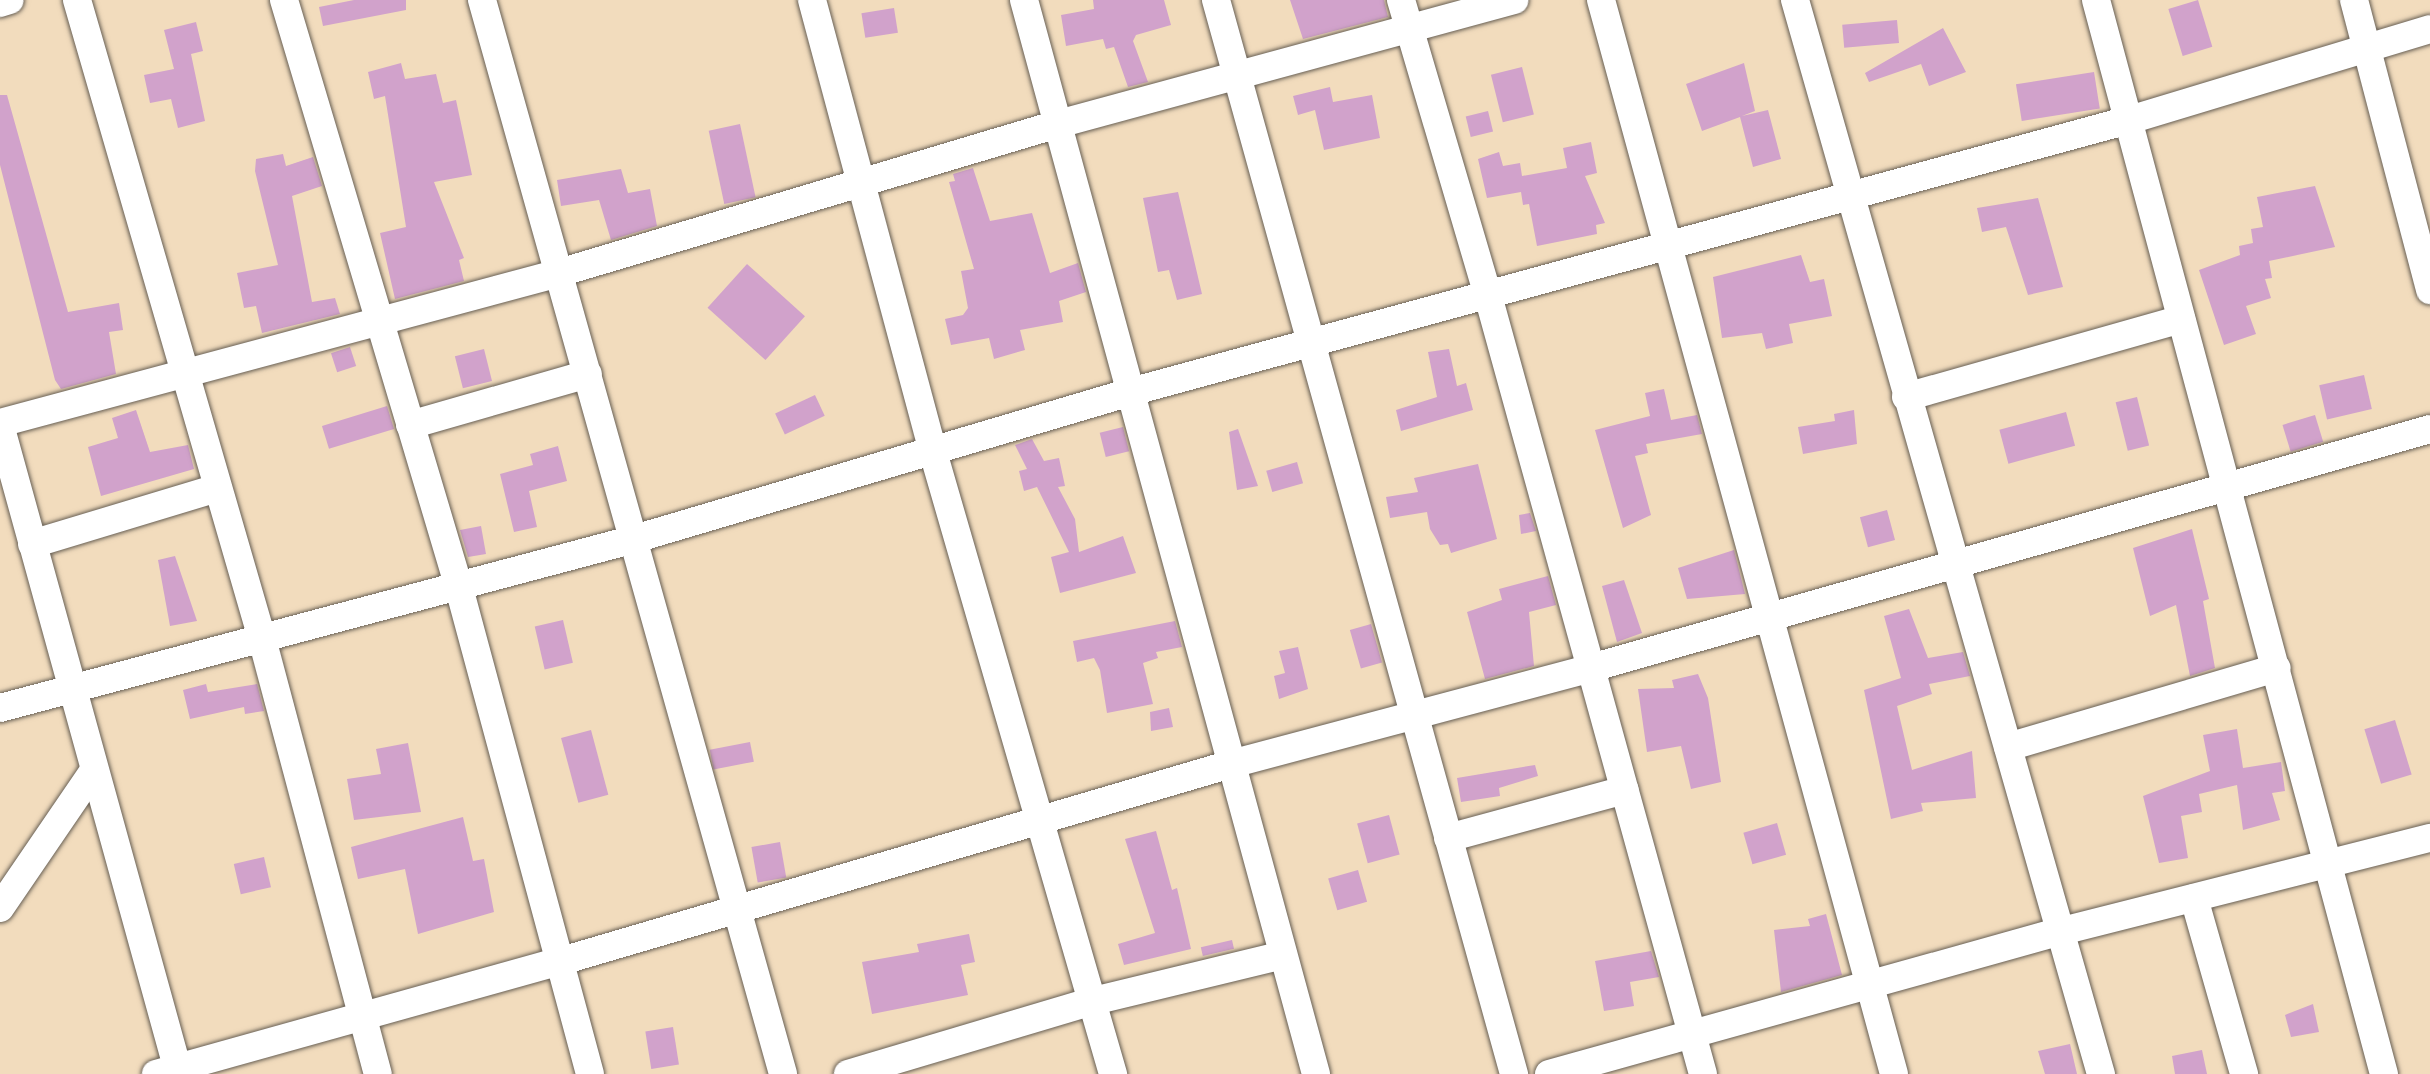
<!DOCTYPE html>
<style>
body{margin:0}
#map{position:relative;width:2430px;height:1074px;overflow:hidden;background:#f2dcbd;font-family:Kalam,sans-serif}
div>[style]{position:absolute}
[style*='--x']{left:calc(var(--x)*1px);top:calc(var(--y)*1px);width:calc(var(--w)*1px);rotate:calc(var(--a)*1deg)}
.building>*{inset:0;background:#d1a2cb;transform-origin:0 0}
.roads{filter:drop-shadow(0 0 2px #675f54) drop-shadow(0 0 2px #675f54)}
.minor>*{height:28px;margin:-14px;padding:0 14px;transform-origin:14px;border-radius:14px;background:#fff}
span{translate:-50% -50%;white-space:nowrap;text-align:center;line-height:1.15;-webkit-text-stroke:6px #f7f3e8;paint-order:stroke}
</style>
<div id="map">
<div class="building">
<div style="clip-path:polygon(354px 0,406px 0,406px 10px,323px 26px,319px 7px)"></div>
<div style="clip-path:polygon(1093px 0,1164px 0,1171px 25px,1136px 35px,1133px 41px,1148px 82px,1128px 87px,1114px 47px,1106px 49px,1103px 39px,1066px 46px,1061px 15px,1094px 9px)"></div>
<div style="clip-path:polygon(1290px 0,1384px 0,1388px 17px,1303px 39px)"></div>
<div style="left:2198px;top:0;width:49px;height:31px;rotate:73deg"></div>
<div style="left:894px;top:8px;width:25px;height:33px;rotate:81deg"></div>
<div style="left:1897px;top:20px;width:23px;height:55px;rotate:85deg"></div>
<div style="clip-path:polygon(196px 22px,203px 51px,191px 54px,205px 121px,178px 128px,171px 99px,150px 103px,144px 75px,174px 69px,164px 30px)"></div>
<div style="clip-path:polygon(1943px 28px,1966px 72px,1929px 86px,1921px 64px,1869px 82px,1865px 73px)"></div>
<div style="clip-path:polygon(401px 63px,405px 79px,436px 74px,443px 103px,456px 100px,472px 175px,434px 182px,464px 258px,459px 260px,464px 281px,395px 299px,380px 233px,406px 227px,385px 96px,374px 99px,368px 72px)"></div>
<div style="clip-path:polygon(1744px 63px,1755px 111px,1742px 116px,1768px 110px,1781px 159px,1753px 167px,1740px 117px,1702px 131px,1686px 84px)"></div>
<div style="left:1522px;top:67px;width:49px;height:32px;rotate:76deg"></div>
<div style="left:2094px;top:72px;width:37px;height:79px;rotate:81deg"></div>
<div style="clip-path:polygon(1330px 87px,1333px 102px,1372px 95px,1380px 138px,1324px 150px,1315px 110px,1298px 115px,1293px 96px)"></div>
<div style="clip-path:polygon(0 95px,7px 95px,68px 312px,119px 303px,123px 330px,109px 332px,116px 374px,61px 389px,55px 380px,0 165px)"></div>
<div style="left:1488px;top:111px;width:21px;height:23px;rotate:76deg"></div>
<div style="left:740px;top:124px;width:75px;height:32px;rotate:78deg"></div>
<div style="clip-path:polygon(1591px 142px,1597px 173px,1585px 176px,1605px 223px,1596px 225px,1597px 234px,1537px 246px,1529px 204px,1523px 205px,1521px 192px,1487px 198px,1478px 159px,1499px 152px,1503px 166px,1520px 163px,1522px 176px,1567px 168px,1563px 148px)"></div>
<div style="clip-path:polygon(283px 154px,286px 166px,313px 157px,322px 186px,292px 196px,312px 302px,335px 298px,340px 314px,262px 333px,256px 306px,244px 308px,237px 273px,278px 265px,255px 171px,256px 159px)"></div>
<div style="clip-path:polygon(973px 168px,990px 221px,1032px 213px,1050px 273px,1078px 263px,1086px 292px,1059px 301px,1063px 322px,1020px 330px,1025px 350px,994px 359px,989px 338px,951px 345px,945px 319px,963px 315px,968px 308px,961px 271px,974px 269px,949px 182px,955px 181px,953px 174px)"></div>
<div style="clip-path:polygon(621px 169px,628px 193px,650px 189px,657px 226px,611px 240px,599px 200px,561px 206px,557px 180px)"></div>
<div style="clip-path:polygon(2315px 186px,2335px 247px,2269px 261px,2272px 278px,2265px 279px,2271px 298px,2246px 306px,2256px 334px,2224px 345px,2199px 270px,2240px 255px,2239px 246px,2253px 243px,2251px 229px,2263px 227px,2257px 197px)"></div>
<div style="clip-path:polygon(1178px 192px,1202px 294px,1177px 300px,1169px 270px,1158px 272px,1143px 198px)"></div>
<div style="clip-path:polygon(2038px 198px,2063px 287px,2028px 295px,2006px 227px,1982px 232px,1977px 208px)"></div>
<div style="clip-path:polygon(1801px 255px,1810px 282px,1824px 279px,1832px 316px,1789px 324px,1793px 343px,1766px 349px,1762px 333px,1722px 338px,1713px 277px)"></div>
<div style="left:747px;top:264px;width:78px;height:59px;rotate:42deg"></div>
<div style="left:350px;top:347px;width:20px;height:20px;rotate:72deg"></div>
<div style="left:484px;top:349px;width:33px;height:30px;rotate:76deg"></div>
<div style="clip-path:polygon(1449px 349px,1457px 386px,1466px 383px,1473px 410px,1401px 431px,1396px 410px,1437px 397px,1428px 352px)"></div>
<div style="left:2364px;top:375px;width:35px;height:46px;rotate:77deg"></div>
<div style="clip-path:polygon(1664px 389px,1671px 420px,1697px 415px,1702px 434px,1646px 444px,1648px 453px,1635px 456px,1651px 515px,1623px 528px,1595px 430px,1650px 416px,1645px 393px)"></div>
<div style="left:815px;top:395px;width:23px;height:44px;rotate:65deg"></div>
<div style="left:2137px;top:397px;width:50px;height:22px;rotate:76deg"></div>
<div style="left:387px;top:406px;width:24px;height:68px;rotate:73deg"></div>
<div style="clip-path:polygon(136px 410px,150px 452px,188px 445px,194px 469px,101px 496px,88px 447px,118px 438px,112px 418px)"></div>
<div style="clip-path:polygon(1854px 410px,1857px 444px,1803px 454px,1798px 427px,1835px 421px,1834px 414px)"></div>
<div style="left:2066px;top:412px;width:35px;height:69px;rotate:75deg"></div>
<div style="left:2315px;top:415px;width:28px;height:34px;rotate:73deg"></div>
<div style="left:1123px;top:427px;width:25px;height:24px;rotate:76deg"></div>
<div style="clip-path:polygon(1238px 429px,1258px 486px,1237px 490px,1229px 432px)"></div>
<div style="clip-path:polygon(1032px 439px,1044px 461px,1059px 458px,1065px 486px,1058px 487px,1075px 519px,1079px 552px,1123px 536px,1136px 573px,1060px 593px,1051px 557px,1069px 552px,1037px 487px,1024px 491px,1019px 471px,1027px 469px,1015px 445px)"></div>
<div style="clip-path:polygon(558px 446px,567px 481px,529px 491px,537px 527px,514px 532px,500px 474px,533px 465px,530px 454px)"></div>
<div style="left:1297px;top:462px;width:22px;height:32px;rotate:74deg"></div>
<div style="clip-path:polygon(1478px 464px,1497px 539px,1451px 553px,1448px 544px,1440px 545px,1430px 529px,1427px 512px,1390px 518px,1386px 497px,1418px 492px,1414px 478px)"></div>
<div style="left:1887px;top:510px;width:31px;height:28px;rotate:75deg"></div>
<div style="clip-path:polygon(1530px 513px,1536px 531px,1521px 534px,1519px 515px)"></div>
<div style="clip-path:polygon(481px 526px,486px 554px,468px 557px,460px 530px)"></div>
<div style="clip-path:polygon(2192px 529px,2209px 599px,2203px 601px,2215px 668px,2190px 676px,2176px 605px,2150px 616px,2133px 548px)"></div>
<div style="clip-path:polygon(1734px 550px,1745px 594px,1687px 599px,1678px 568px)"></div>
<div style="clip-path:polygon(175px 556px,197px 621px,170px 626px,158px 560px)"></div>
<div style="clip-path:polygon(1548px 576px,1556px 605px,1529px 612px,1534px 666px,1485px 679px,1467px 612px,1502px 600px,1499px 589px)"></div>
<div style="clip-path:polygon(1624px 580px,1642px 633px,1617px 642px,1602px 586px)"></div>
<div style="clip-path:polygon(1909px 609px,1928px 658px,1963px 652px,1970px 676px,1929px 684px,1932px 694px,1897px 706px,1912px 770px,1972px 751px,1976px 798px,1921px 803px,1923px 811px,1891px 819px,1864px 690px,1901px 678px,1884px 616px)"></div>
<div style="left:563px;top:620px;width:44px;height:29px;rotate:77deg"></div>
<div style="clip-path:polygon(1175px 621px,1182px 647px,1156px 652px,1158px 658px,1143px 663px,1153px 704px,1107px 713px,1100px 670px,1094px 658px,1077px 662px,1073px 641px)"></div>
<div style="left:1371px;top:624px;width:40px;height:22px;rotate:74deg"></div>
<div style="clip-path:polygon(1298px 647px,1308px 689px,1279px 699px,1274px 676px,1285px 673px,1279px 651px)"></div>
<div style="clip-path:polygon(1698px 674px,1708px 698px,1721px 782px,1691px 789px,1681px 746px,1647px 752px,1638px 689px,1674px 688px,1672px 680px)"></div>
<div style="clip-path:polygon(206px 684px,208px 692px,257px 684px,264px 711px,245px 714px,244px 707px,190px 719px,183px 690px)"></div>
<div style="clip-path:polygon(1169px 708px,1173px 727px,1151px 731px,1150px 712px)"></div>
<div style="left:2395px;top:720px;width:57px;height:32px;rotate:73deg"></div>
<div style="clip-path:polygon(2237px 729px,2243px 768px,2281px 762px,2285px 791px,2272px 793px,2280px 820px,2243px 830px,2237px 785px,2199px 794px,2202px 812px,2181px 816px,2188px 858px,2159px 863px,2143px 796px,2210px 771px,2203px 735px)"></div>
<div style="left:591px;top:730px;width:67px;height:31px;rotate:75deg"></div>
<div style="left:750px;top:742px;width:20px;height:41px;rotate:79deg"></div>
<div style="clip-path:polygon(408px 743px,421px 812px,354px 820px,347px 779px,381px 774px,376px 749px)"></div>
<div style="clip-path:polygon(1535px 765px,1538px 776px,1499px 788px,1500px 796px,1461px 802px,1457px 778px)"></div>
<div style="left:1389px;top:815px;width:41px;height:33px;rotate:75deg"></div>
<div style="clip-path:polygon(463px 817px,473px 861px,484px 859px,494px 912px,418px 934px,405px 869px,358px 879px,351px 847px)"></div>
<div style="left:1777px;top:823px;width:33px;height:35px;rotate:74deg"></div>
<div style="clip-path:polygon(1156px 831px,1172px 890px,1177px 888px,1191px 949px,1124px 965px,1118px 944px,1155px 933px,1125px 839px)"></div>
<div style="left:780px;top:842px;width:36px;height:29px;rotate:80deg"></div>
<div style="left:264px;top:857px;width:31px;height:31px;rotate:77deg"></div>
<div style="left:1358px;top:870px;width:33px;height:31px;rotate:74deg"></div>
<div style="clip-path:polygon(1826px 914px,1842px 975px,1781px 992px,1774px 930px,1810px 926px,1808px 919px)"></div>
<div style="clip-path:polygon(969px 934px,975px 962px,961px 965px,968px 995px,872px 1014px,862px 962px,919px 952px,917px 944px)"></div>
<div style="left:1232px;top:940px;width:9px;height:32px;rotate:77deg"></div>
<div style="clip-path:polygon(1651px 951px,1659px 977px,1630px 982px,1634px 1006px,1604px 1011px,1595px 961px)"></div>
<div style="clip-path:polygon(2313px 1004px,2319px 1032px,2291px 1037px,2285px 1015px)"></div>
<div style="left:673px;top:1027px;width:38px;height:28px;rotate:81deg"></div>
<div style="clip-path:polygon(2070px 1044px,2077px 1074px,2045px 1074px,2038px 1051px)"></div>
<div style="clip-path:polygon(2202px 1050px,2207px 1074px,2175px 1074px,2172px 1056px)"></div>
</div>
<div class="roads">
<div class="minor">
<div style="--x:77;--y:0;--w:661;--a:73.84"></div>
<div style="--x:261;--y:635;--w:454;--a:75.1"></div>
<div style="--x:284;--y:0;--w:609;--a:73.41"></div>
<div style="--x:458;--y:584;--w:507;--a:74.92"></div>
<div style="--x:482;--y:0;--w:1115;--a:74.34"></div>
<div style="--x:812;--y:0;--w:468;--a:75"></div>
<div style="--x:933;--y:452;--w:648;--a:73.86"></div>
<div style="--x:1024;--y:0;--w:1113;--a:74.79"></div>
<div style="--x:1216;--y:0;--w:1115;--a:74.49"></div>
<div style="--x:1401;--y:0;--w:304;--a:73.6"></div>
<div style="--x:1487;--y:292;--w:811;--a:74.56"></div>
<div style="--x:1601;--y:0;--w:1113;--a:74.74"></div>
<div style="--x:1795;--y:0;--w:1117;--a:74.1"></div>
<div style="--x:2096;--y:0;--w:1112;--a:74.99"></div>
<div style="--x:2354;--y:0;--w:300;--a:75.3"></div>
<div style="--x:0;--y:3;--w:10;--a:-17"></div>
<div style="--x:1906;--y:397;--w:286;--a:-15.8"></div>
<div style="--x:0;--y:423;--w:579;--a:-15.02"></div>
<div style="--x:559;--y:273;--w:521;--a:-16.63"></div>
<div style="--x:1058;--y:124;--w:473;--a:-15.2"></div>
<div style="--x:0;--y:425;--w:673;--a:74.58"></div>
<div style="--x:410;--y:425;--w:185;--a:-16"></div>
<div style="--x:32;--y:544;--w:194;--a:-16.8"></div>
<div style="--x:0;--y:708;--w:653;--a:-14.91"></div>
<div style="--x:631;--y:540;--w:525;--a:-16.5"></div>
<div style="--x:1134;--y:391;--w:1031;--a:-15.24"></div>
<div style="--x:2129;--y:120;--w:314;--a:-16.8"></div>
<div style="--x:2008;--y:747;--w:280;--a:-16.4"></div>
<div style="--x:1448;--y:838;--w:183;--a:-15.2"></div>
<div style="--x:2194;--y:898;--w:183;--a:74.1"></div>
<div style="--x:0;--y:908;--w:167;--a:-55.7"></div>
<div style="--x:156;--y:1074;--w:417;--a:-15.6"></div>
<div style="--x:558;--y:962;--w:702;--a:-16.39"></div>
<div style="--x:1231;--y:764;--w:373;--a:-14.9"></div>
<div style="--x:1591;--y:668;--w:872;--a:-15.9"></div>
<div style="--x:848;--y:1074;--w:256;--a:-16.6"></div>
<div style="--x:1093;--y:1001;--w:195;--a:-13.6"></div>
<div style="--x:1549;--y:1074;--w:528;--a:-15.59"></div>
<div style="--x:2058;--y:932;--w:384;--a:-14.2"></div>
</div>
</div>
</div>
